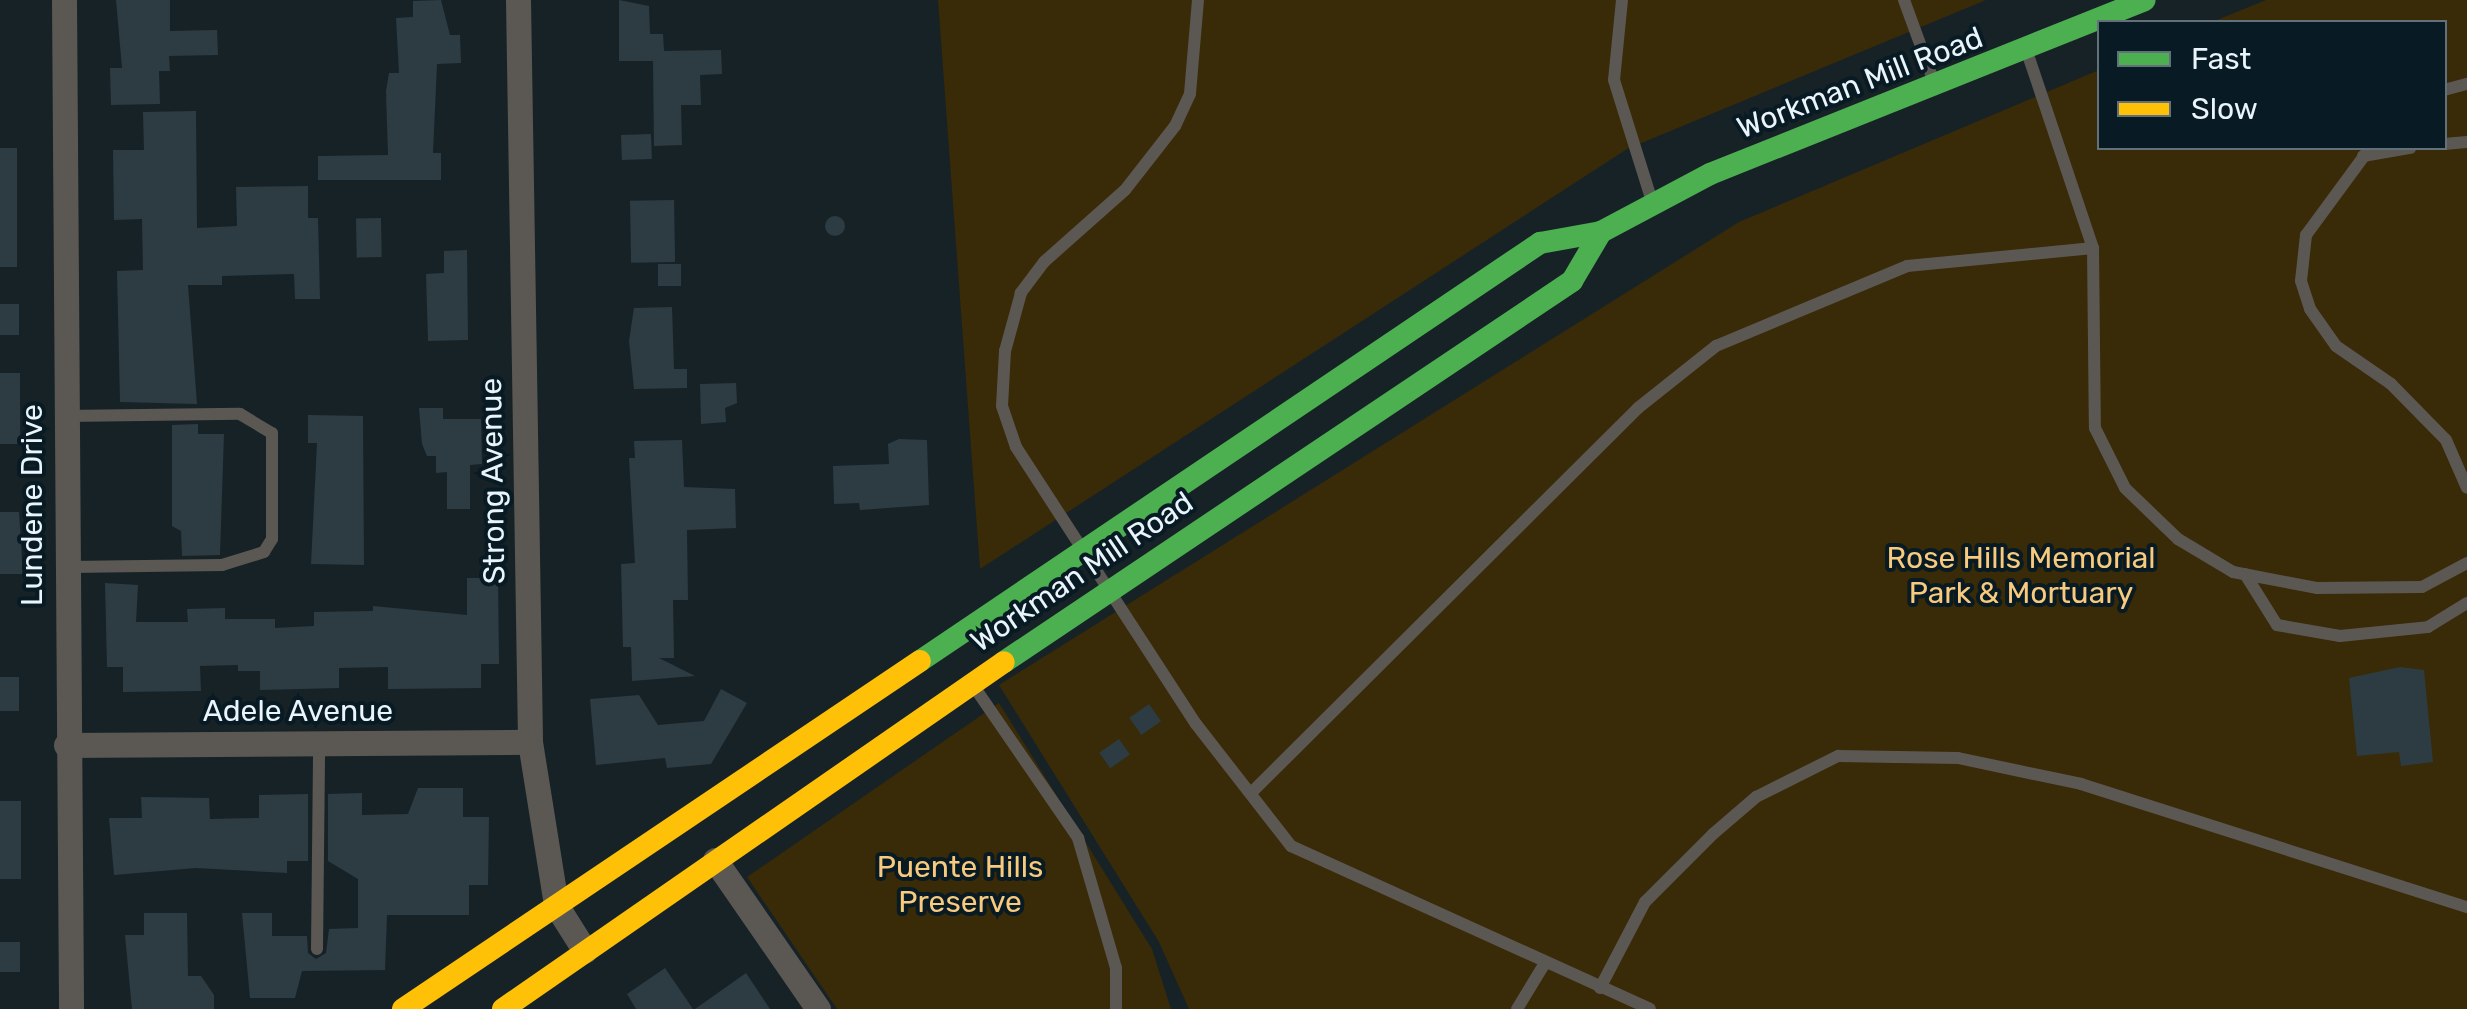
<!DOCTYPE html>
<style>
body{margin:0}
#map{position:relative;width:2467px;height:1009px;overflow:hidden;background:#172227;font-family:Rubik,sans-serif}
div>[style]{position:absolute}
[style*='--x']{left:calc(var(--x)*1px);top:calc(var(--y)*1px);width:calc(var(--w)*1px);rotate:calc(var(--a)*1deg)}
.green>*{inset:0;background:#392a08}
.building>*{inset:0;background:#2d3c42;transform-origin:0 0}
.round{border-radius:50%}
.lane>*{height:12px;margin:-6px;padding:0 6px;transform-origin:6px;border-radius:6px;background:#5b5853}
.street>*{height:25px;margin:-12.5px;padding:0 12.5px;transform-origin:12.5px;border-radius:12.5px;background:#5b5853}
.fast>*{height:22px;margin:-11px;padding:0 11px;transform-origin:11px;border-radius:11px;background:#4caf50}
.slow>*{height:22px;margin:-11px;padding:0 11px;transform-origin:11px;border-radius:11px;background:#ffc107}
span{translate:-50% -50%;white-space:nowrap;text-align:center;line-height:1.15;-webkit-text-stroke:8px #081a23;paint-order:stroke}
.street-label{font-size:30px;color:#e9f4fb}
.park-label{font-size:30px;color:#f8ca7d}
.legend{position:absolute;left:2097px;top:20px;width:350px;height:130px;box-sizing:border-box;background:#081a23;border:2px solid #627179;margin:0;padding:12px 18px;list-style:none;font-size:30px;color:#e9f4fb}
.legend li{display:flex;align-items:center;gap:20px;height:50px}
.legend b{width:50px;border:2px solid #627179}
</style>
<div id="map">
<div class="green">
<div style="clip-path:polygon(938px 0,1986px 0,1627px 149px,980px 569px)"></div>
<div style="clip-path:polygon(2266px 0,2467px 0,2467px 1009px,1189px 1009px,1159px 942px,999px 685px,1739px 222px,2099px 70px,2100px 148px,2444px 148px,2444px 22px,2212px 22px)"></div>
<div style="clip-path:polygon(999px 703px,1152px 949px,1171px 1009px,837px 1009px,747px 877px)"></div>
</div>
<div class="building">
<div style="clip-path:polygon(116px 0,170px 0,170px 31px,217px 30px,218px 55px,169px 56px,170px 71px,159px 71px,160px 104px,111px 105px,110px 68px,122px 68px)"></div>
<div style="clip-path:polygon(441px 0,450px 35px,460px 35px,461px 63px,437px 64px,433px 153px,441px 153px,441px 180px,318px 180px,318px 156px,388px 155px,386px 91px,389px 73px,399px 73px,396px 18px,413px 17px,413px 1px)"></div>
<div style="clip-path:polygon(619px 0,649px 6px,650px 34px,663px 34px,664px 51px,721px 50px,722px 74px,700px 75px,701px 105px,681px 105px,682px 145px,654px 146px,653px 61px,619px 61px)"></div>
<div style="clip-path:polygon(196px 111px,197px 228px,237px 226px,236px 187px,308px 186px,308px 218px,318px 218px,320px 299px,295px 299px,294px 274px,222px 276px,222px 285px,188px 285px,197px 404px,120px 402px,117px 271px,143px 270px,142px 219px,114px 220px,113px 150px,144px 150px,143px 112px)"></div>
<div style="left:651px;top:134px;width:25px;height:30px;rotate:88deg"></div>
<div style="left:0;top:148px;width:17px;height:119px"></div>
<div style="left:674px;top:200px;width:62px;height:44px;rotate:89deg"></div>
<div class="round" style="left:825px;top:216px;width:20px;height:20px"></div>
<div style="left:381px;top:218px;width:39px;height:25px;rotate:89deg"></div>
<div style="clip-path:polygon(467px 250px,468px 340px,428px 341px,426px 274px,444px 273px,444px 251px)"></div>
<div style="left:658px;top:264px;width:23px;height:22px"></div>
<div style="left:0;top:304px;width:19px;height:31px"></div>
<div style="clip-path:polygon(672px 307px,674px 369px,687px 369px,687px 388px,634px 389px,629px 341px,634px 308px)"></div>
<div style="left:0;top:373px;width:20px;height:71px"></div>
<div style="clip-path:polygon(736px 383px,737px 403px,725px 408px,726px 422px,701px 424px,700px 384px)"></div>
<div style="clip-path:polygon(419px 408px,443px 408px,443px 419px,481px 419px,482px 464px,470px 465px,470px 509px,447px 509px,447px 472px,436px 473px,436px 456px,427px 456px,422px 444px)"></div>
<div style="clip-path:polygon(308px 415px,363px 416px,364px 565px,311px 564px,317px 443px,308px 443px)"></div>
<div style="clip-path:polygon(198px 424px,198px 434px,224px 434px,220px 555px,182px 556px,181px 531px,172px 526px,172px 425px)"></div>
<div style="clip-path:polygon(899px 439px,927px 440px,929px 505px,860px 510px,859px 503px,834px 504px,833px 466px,889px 464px,888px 444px)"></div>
<div style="clip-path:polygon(682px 440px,684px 487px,735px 489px,736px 528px,687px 530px,688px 600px,673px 600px,674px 658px,659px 658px,695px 676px,632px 681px,631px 647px,623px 647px,621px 564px,635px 563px,629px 458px,635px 458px,634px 441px)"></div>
<div style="clip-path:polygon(0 512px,19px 512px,23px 574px,0 574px)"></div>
<div style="clip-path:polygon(467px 578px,498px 578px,499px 664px,481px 664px,481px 688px,388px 689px,388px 667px,339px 668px,339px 688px,260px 690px,260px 671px,238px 671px,238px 665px,200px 666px,201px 691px,123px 692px,123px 667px,107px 667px,105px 583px,138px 585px,136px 622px,188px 622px,187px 609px,225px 608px,225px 619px,275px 619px,275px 628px,314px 626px,314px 612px,373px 611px,373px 606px,467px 615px)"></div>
<div style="clip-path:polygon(2400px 667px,2424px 670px,2433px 762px,2401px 766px,2399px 752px,2357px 756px,2349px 678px)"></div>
<div style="left:0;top:677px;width:19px;height:34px"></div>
<div style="clip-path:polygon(721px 689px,747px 703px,711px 764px,667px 768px,665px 758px,596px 765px,590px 699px,639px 695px,658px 725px,704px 721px)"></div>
<div style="left:1149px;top:704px;width:21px;height:24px;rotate:55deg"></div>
<div style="left:1119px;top:739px;width:19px;height:24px;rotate:55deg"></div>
<div style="clip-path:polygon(418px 788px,463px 788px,463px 817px,489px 817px,488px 885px,469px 885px,469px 915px,387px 915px,385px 970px,302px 971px,295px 998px,250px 998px,242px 913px,272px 913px,272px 936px,307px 936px,308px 953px,316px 959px,326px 953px,329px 929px,358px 928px,358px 879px,328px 861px,328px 794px,362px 793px,362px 815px,408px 814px)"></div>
<div style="clip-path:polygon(308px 794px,308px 861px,287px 861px,287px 873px,196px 868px,114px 875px,109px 818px,142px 818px,141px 797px,209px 798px,210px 819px,259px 818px,259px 795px)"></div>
<div style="left:0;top:801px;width:21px;height:78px"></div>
<div style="clip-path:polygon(144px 913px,187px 913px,188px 976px,201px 976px,214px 995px,214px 1009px,132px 1009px,125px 935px,144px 935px)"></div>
<div style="left:0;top:942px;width:20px;height:30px"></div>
<div style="clip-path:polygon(665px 968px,693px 1009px,636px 1009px,627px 994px)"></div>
<div style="clip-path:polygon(746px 973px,770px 1009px,695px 1009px)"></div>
</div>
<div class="lane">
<div style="--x:1198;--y:0;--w:94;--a:94.9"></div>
<div style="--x:1190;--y:94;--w:35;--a:115"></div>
<div style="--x:1175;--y:126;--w:81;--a:128"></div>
<div style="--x:1125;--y:190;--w:108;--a:138.4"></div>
<div style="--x:1044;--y:262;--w:39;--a:127"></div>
<div style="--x:1021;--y:293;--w:60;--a:105.4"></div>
<div style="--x:1005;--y:351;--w:55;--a:93.1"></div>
<div style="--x:1002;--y:406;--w:43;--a:71.1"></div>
<div style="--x:1016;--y:447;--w:330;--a:57"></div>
<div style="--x:1196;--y:724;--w:155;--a:52.1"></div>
<div style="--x:1291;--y:846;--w:394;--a:24.4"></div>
<div style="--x:1622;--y:0;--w:80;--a:95.7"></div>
<div style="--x:1614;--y:80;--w:127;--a:72.6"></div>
<div style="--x:1904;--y:0;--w:87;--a:69.9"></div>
<div style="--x:2027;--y:52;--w:207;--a:71.4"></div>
<div style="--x:2093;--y:248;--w:180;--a:89.4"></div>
<div style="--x:2095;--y:428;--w:67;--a:63.4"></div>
<div style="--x:2125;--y:488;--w:74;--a:43.9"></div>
<div style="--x:2178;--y:539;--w:64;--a:31"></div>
<div style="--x:2233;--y:572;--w:86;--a:10.8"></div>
<div style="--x:2317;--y:588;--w:105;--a:-0.5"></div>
<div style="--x:2422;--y:587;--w:51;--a:-28.1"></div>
<div style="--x:2444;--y:90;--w:24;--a:-15"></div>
<div style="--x:2444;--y:144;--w:23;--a:-5"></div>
<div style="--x:2370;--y:148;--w:108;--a:126.3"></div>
<div style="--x:2306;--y:235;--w:46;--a:96.2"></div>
<div style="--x:2301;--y:281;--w:29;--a:72"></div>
<div style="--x:2310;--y:309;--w:45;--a:54.9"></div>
<div style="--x:2336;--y:346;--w:67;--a:34.6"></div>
<div style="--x:2391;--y:384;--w:78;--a:45.5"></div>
<div style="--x:2446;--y:440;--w:52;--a:66.4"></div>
<div style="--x:2363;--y:156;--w:48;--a:-9.7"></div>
<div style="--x:64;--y:416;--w:176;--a:-0.7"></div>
<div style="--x:240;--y:414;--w:37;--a:31"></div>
<div style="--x:272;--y:433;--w:106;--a:90"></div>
<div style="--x:272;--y:539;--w:15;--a:122"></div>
<div style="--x:264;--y:552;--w:44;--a:162.8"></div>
<div style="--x:222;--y:565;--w:154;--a:179.3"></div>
<div style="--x:2245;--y:574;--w:60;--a:57.9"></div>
<div style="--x:2277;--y:625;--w:64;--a:9.9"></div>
<div style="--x:2340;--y:636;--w:88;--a:-5.8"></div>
<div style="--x:2428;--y:627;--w:46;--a:-31.6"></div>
<div style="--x:973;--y:685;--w:186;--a:55.5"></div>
<div style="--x:1078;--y:838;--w:135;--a:73.7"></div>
<div style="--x:1116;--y:968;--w:41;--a:90"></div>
<div style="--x:1251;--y:793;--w:546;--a:-44.85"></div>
<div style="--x:1638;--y:408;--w:100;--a:-38.5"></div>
<div style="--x:1716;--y:346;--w:207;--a:-22.7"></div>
<div style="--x:1907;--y:266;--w:187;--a:-5.5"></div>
<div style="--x:317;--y:949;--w:206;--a:-89.4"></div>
<div style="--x:1600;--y:988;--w:97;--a:-62.4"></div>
<div style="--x:1645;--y:902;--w:96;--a:-45"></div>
<div style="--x:1713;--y:834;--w:57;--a:-40.7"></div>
<div style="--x:1756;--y:797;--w:92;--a:-26.6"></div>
<div style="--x:1838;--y:756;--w:120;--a:1"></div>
<div style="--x:1958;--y:758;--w:126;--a:11.9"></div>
<div style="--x:2081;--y:784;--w:405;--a:17.7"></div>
<div style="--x:1517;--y:1009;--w:54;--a:-58.7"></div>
</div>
<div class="street">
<div style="--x:64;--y:0;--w:1009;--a:89.6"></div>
<div style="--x:518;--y:0;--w:742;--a:89.07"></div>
<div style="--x:530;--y:742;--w:165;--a:80.9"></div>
<div style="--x:556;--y:905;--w:54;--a:57.8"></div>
<div style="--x:66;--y:745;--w:464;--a:-0.4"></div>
<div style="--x:715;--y:860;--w:181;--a:55.3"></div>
</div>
<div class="fast">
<div style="--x:920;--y:661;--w:748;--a:-33.99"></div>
<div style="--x:1540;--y:243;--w:62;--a:-10.2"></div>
<div style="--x:1601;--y:232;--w:123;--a:-28"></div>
<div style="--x:1710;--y:174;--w:468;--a:-21.8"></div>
<div style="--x:1004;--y:662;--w:684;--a:-33.85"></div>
<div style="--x:1572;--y:281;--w:57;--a:-59.4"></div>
</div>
<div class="slow">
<div style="--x:403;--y:1009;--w:623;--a:-33.95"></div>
<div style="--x:503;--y:1009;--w:609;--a:-34.71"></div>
</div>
<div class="street-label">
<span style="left:1860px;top:83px;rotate:-21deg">Workman Mill Road</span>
<span style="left:493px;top:481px;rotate:-91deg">Strong Avenue</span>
<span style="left:32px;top:505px;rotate:-90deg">Lundene Drive</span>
<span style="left:1082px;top:572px;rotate:-34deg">Workman Mill Road</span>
<span style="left:298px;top:711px">Adele Avenue</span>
</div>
<div class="park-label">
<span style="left:2021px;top:575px">Rose Hills Memorial<br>Park &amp; Mortuary</span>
<span style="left:960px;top:884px">Puente Hills<br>Preserve</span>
</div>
<ul class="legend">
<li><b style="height:12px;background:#4caf50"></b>Fast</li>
<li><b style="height:12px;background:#ffc107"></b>Slow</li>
</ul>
</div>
